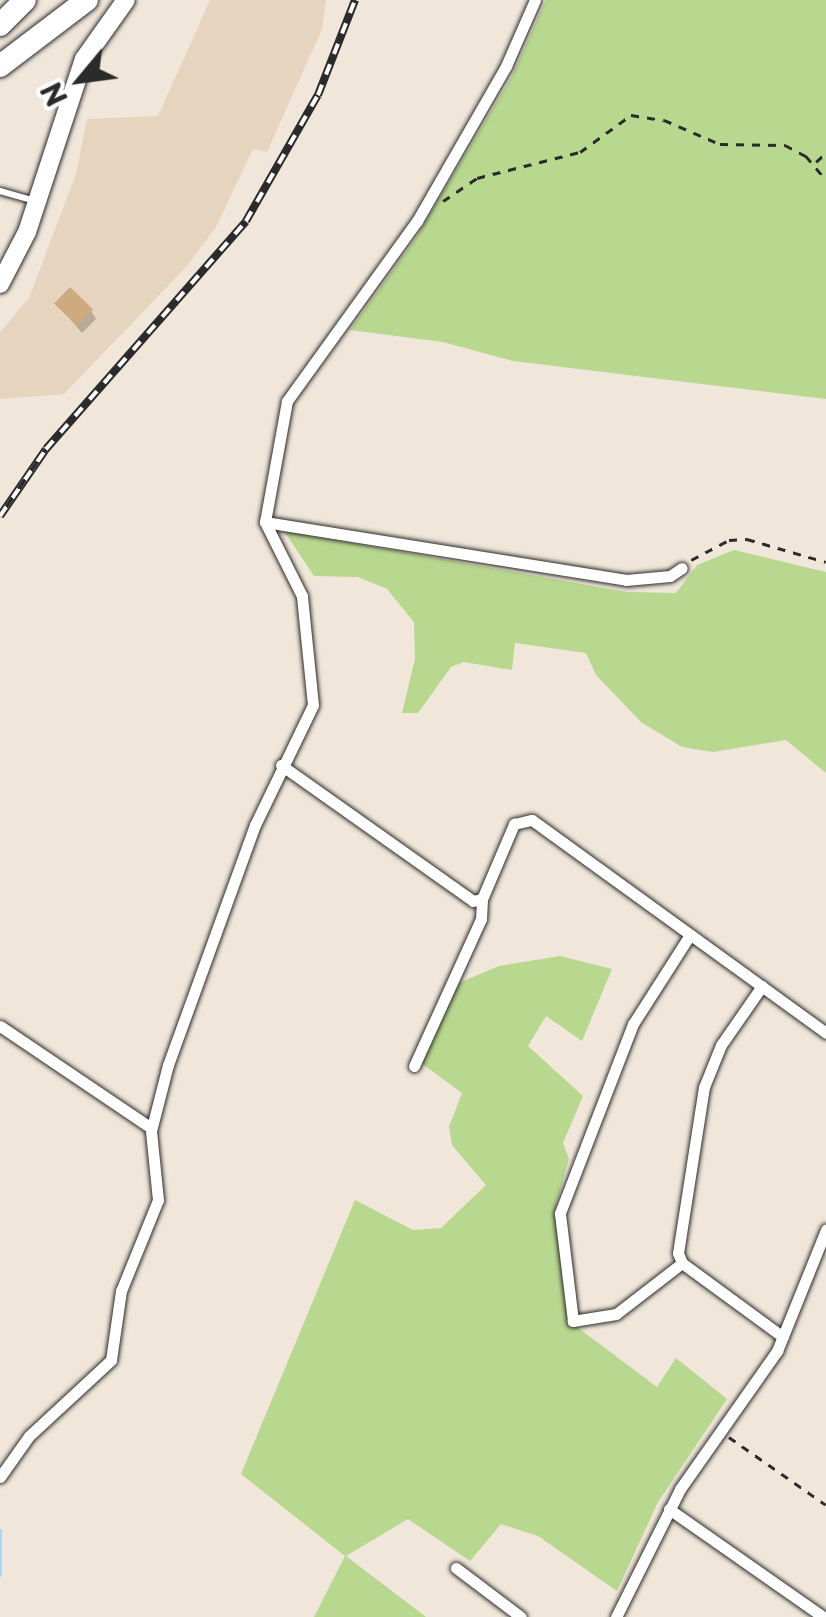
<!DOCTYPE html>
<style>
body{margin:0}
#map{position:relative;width:826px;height:1617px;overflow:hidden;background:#f0e6d9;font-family:"Playpen Sans",sans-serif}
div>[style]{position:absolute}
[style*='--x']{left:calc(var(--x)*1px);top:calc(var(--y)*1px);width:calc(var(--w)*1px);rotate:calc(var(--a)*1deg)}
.built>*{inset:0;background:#e6d4bf}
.green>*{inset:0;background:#b8d78f}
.shadow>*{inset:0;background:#0003}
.stream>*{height:4px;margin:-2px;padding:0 2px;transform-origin:2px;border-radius:2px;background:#aed3f7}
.building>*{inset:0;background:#ceaa81;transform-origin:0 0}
.path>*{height:2.5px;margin-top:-1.25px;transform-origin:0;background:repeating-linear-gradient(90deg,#2b2b2b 0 8px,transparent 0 16px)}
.roads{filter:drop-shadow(0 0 2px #2b2b2b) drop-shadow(0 0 2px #2b2b2b)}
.lane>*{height:6px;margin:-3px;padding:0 3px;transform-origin:3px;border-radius:3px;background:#fff}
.street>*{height:11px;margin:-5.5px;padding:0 5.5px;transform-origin:5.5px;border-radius:5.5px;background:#fff}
.secondary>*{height:18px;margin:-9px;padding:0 9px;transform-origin:9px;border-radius:9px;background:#fff}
.highway>*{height:22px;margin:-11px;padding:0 11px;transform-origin:11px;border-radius:11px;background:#fff}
.rail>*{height:8px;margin-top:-4px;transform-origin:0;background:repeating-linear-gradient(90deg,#fff 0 11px,#2b2b2b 0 22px);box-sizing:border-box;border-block:2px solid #2b2b2b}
span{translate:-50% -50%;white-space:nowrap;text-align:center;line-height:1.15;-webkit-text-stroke:9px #fff;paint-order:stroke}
.north{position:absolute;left:30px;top:30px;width:100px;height:100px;-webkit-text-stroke:8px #fff;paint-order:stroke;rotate:241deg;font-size:28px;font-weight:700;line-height:40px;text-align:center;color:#2b2b2b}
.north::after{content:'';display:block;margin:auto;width:35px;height:45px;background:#2b2b2b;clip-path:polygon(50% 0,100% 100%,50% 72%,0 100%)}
</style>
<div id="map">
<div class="built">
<div style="clip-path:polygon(210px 0,326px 0,322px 29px,267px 152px,253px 149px,216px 227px,186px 267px,64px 394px,0 399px,0 332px,29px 298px,76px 174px,87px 119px,158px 116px)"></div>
</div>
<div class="green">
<div style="clip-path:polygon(546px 0,826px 0,826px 399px,513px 361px,443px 342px,350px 330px,416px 238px,512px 76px)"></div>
<div style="clip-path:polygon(284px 531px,627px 592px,676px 593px,697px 565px,734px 550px,826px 572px,826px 773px,786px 740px,713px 752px,682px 747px,641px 722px,596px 675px,586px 653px,515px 643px,512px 670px,464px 662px,451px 667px,418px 713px,402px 713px,415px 659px,414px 622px,387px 589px,358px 577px,314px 576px)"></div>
<div style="clip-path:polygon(560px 956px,612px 969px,582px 1041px,546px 1016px,528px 1046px,583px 1096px,563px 1143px,569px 1159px,555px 1209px,569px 1321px,657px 1387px,676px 1358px,727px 1399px,658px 1502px,617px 1591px,538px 1536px,501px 1524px,470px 1561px,408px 1519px,346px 1556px,426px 1617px,314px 1617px,345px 1556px,241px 1474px,355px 1200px,413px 1230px,441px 1228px,486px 1185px,452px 1145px,449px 1127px,462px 1093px,421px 1063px,459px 983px,499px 966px)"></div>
</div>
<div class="shadow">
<div style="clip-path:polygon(57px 304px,91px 311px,96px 319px,82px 333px)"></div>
</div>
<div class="stream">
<div style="--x:0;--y:1531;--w:44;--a:90"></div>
</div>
<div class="building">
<div style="left:70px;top:287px;width:32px;height:23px;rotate:44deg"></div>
</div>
<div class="path">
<div style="--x:816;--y:162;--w:13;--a:-42"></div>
<div style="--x:443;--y:201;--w:41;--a:-34.1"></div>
<div style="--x:477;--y:178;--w:106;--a:-14.2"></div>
<div style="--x:580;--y:152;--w:63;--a:-36"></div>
<div style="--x:631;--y:115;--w:33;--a:9"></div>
<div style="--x:664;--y:120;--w:61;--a:23.2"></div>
<div style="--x:720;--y:144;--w:65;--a:0.9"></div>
<div style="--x:785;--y:145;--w:24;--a:28"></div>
<div style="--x:806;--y:156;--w:31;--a:50"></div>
<div style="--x:691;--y:560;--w:43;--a:-27.8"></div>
<div style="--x:729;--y:540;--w:18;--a:-3"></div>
<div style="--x:747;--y:539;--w:82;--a:16.2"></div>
<div style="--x:729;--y:1437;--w:118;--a:35"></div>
</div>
<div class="roads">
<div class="lane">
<div style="--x:0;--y:191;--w:37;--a:16"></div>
</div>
<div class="street">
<div style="--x:265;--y:522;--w:366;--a:9.1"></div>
<div style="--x:626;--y:580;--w:44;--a:-5.2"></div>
<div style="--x:670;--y:576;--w:14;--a:-34"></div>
<div style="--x:281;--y:765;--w:235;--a:35.3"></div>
<div style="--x:473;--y:901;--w:9;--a:-13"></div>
<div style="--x:482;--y:899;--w:82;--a:-66.9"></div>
<div style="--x:514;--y:824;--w:18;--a:-13"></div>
<div style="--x:532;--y:820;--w:363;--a:35.9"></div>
<div style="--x:762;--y:986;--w:72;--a:124.8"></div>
<div style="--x:721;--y:1045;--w:45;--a:112"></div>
<div style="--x:704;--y:1087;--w:168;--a:98.9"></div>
<div style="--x:678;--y:1253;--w:11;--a:68"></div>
<div style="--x:682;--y:1263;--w:125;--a:36.2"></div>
<div style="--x:0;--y:1026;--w:182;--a:34"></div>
<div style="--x:414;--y:1066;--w:162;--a:-65.5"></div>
<div style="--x:481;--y:919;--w:20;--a:-87"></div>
<div style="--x:682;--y:1263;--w:83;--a:142.3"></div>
<div style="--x:616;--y:1314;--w:44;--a:170.8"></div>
<div style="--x:573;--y:1321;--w:109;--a:-96.9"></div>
<div style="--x:560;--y:1213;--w:203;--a:-68.9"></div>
<div style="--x:633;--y:1024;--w:106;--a:-57.4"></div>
<div style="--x:0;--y:1477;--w:50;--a:-54.7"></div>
<div style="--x:29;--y:1436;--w:112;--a:-42.8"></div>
<div style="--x:111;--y:1360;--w:70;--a:-81.8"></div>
<div style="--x:121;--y:1291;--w:98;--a:-67.9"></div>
<div style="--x:158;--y:1200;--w:69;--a:-95.8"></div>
<div style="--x:151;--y:1131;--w:68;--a:-75.6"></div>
<div style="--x:168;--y:1065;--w:255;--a:-70.1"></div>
<div style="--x:255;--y:825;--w:133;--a:-64.2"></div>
<div style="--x:313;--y:705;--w:110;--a:-95.8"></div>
<div style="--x:302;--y:596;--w:83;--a:-116.6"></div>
<div style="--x:265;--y:522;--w:123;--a:-79.7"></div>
<div style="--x:287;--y:401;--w:222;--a:-54.2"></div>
<div style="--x:417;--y:221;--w:179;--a:-60.1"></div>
<div style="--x:506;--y:66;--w:72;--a:-66.3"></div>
<div style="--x:669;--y:1509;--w:188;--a:35"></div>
<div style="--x:456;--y:1568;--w:81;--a:37"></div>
<div style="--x:616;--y:1617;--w:143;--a:-63.4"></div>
<div style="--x:680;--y:1489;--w:169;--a:-54.9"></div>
<div style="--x:777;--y:1351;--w:131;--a:-68"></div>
</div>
<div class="secondary">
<div style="--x:0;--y:284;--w:59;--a:-62.6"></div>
<div style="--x:27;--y:232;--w:182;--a:-71.8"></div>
<div style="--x:84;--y:59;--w:72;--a:-54.6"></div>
</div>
<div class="highway">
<div style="--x:0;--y:25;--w:35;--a:-45"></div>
<div style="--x:0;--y:66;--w:109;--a:-37.2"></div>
</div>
</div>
<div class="rail">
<div style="--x:0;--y:516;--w:81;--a:-55.5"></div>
<div style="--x:46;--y:449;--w:303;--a:-48.7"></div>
<div style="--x:246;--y:221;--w:145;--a:-60.3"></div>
<div style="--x:318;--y:95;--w:102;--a:-68.7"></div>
</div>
<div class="north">N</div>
</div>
